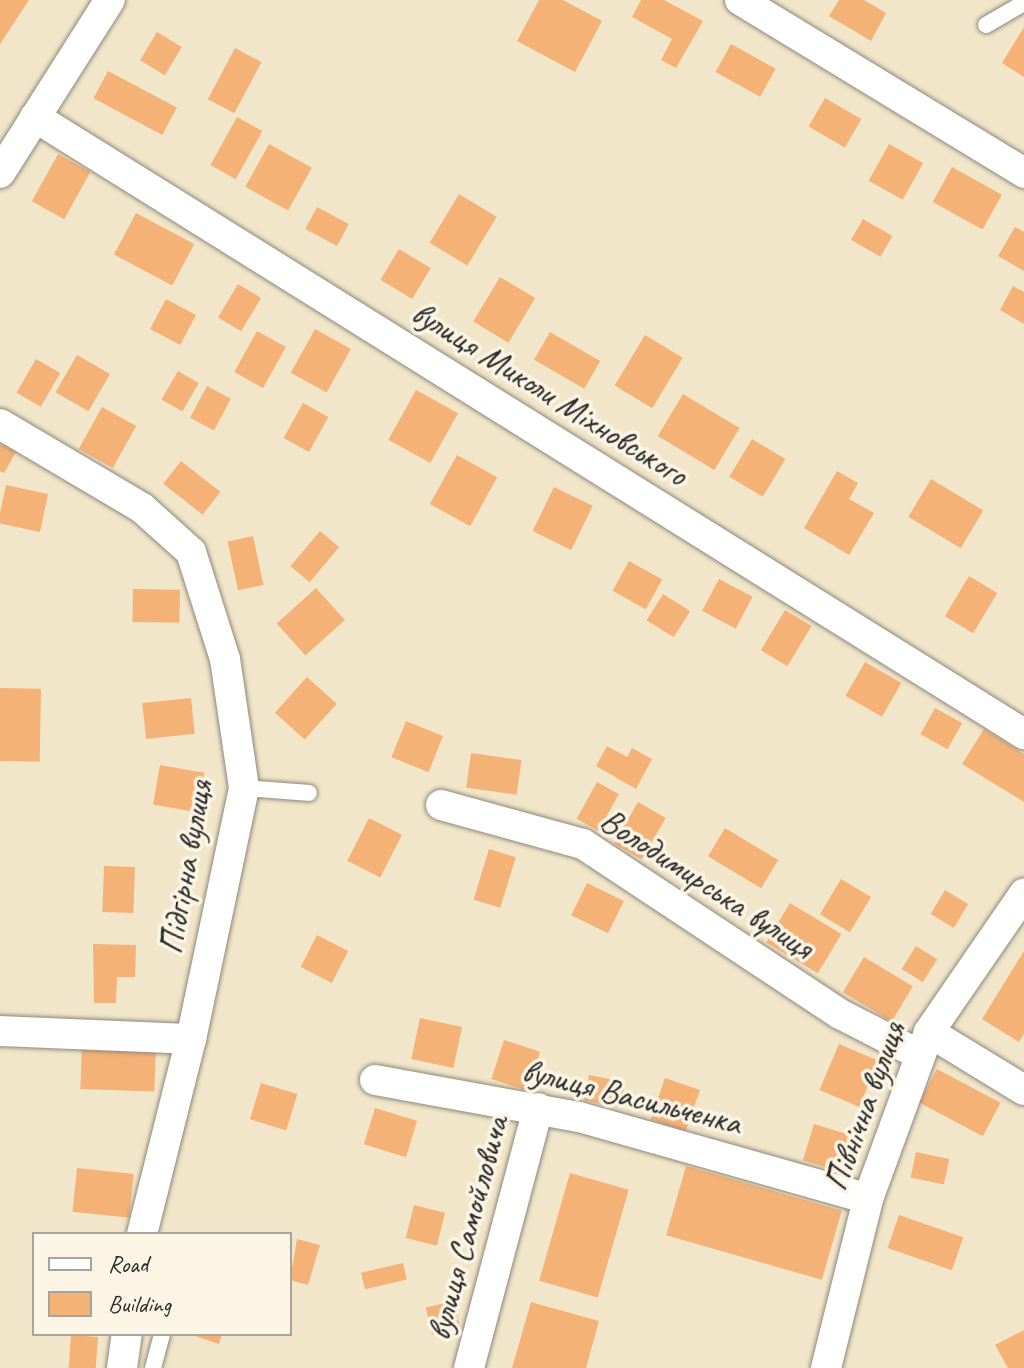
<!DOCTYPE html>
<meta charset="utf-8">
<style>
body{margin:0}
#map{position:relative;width:1024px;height:1368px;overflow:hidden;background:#f2e6ca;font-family:Caveat,sans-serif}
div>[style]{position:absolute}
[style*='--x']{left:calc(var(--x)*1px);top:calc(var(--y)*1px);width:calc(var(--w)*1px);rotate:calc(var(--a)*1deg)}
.building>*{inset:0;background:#f5b277;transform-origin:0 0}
.roads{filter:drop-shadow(0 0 2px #8e887a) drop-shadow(0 0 2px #8e887a)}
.lane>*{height:16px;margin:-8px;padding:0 8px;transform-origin:8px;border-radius:8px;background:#fff}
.street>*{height:30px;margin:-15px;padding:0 15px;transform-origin:15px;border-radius:15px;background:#fff}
span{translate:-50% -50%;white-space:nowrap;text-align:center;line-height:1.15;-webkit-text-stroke:7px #fcf5e5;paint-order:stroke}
.street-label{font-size:34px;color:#2b2b2b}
.legend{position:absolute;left:32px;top:1232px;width:260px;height:104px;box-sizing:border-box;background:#fcf5e5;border:2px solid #a8a49b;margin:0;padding:10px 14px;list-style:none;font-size:24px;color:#2b2b2b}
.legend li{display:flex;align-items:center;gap:16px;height:40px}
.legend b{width:40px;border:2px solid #a8a49b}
</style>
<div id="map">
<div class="building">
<div style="clip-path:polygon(0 0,29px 0,0 44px)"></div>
<div style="clip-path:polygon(539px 0,563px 0,602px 21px,575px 72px,517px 41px)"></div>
<div style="clip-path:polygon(641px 0,664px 0,703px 21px,676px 68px,661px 60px,672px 39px,632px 17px)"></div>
<div style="clip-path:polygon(839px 0,864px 0,886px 13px,871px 41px,829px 16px)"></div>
<div style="clip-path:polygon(1024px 27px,1024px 77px,1002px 63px)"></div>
<div style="left:157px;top:32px;width:29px;height:33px;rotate:31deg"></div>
<div style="left:731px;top:44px;width:51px;height:32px;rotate:29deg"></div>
<div style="left:235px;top:48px;width:30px;height:58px;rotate:28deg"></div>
<div style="left:108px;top:71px;width:78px;height:31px;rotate:28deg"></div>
<div style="left:825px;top:98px;width:42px;height:33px;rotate:30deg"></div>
<div style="left:237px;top:117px;width:29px;height:55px;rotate:29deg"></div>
<div style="left:269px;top:144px;width:49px;height:49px;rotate:29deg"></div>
<div style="left:889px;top:144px;width:39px;height:42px;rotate:29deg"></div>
<div style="left:58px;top:154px;width:37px;height:54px;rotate:29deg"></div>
<div style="left:952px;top:167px;width:57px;height:40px;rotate:29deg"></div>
<div style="left:459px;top:194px;width:44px;height:57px;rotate:31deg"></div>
<div style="left:317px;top:207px;width:36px;height:25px;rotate:28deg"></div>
<div style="left:136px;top:213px;width:66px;height:47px;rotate:28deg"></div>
<div style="left:863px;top:219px;width:34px;height:24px;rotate:30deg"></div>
<div style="clip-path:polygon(1015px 227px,1024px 232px,1024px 271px,998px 256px)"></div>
<div style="left:399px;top:249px;width:37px;height:36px;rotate:31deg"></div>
<div style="left:500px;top:277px;width:41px;height:52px;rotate:31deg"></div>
<div style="left:238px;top:284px;width:27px;height:39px;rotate:31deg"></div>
<div style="clip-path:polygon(1013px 286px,1024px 292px,1024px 324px,1000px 310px)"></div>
<div style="left:166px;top:299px;width:34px;height:34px;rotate:28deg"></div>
<div style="left:315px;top:329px;width:41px;height:50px;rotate:29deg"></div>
<div style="left:257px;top:331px;width:33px;height:47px;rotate:29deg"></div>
<div style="left:550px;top:332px;width:58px;height:32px;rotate:30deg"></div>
<div style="left:645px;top:335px;width:44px;height:59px;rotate:31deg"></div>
<div style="left:77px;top:355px;width:38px;height:43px;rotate:30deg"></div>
<div style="left:36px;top:359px;width:28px;height:39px;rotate:30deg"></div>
<div style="left:178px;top:371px;width:24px;height:33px;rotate:30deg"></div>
<div style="left:207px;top:386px;width:27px;height:36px;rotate:28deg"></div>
<div style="left:416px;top:390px;width:48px;height:57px;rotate:29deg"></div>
<div style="left:683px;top:394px;width:66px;height:49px;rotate:31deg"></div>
<div style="left:303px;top:403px;width:29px;height:40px;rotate:29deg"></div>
<div style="left:102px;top:407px;width:39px;height:48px;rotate:29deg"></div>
<div style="left:752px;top:439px;width:39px;height:44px;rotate:31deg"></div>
<div style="clip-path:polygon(0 444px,16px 452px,4px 473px,0 471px)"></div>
<div style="left:457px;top:455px;width:46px;height:56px;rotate:29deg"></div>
<div style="left:181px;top:461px;width:50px;height:29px;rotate:38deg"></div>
<div style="clip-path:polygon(837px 471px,858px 483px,849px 499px,874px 513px,849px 555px,804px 528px)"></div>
<div style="left:931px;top:479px;width:61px;height:44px;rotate:31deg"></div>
<div style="left:6px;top:485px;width:43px;height:39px;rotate:12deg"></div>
<div style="left:554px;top:487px;width:43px;height:49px;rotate:26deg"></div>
<div style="left:320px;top:531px;width:25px;height:46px;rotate:40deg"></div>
<div style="left:253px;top:536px;width:50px;height:26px;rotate:78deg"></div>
<div style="left:629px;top:561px;width:38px;height:34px;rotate:29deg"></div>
<div style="left:969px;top:576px;width:33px;height:47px;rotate:31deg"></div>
<div style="left:719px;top:579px;width:38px;height:36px;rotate:28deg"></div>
<div style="left:316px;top:588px;width:43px;height:53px;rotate:48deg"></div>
<div style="left:133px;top:589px;width:47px;height:33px;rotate:1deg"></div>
<div style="left:663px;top:594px;width:32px;height:31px;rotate:32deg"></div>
<div style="left:785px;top:610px;width:31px;height:47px;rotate:31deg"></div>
<div style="left:865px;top:662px;width:42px;height:39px;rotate:30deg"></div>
<div style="left:307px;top:677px;width:40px;height:48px;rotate:42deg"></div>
<div style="left:0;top:688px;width:41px;height:73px;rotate:1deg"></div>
<div style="left:191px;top:698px;width:36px;height:49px;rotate:84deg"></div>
<div style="left:935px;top:708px;width:31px;height:30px;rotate:29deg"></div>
<div style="left:406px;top:721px;width:40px;height:39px;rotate:22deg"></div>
<div style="clip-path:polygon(984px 729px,1024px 754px,1024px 802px,962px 764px)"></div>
<div style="clip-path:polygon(607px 746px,627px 757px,632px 748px,652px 759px,636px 789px,596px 766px)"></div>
<div style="left:471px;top:753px;width:51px;height:35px;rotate:8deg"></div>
<div style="left:160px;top:765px;width:45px;height:40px;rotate:10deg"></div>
<div style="left:597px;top:782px;width:25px;height:42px;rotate:29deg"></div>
<div style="left:638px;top:802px;width:32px;height:48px;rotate:30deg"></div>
<div style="left:369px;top:818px;width:37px;height:48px;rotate:27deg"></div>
<div style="left:725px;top:828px;width:62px;height:33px;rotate:31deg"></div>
<div style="left:489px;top:849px;width:28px;height:53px;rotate:17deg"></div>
<div style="left:104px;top:866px;width:31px;height:46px;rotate:2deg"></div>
<div style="left:841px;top:879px;width:35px;height:41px;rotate:31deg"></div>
<div style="left:587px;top:883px;width:41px;height:36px;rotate:26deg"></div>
<div style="left:945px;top:890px;width:27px;height:28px;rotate:31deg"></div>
<div style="left:790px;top:903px;width:60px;height:46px;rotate:31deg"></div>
<div style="left:317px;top:935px;width:35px;height:36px;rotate:27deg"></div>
<div style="clip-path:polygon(93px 944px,136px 945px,135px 977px,117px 977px,116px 1003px,94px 1003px)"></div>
<div style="left:916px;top:946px;width:25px;height:27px;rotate:32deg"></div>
<div style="clip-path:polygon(1024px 951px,1024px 1034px,1019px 1042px,982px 1019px)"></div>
<div style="left:864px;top:957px;width:57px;height:41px;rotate:31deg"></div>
<div style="left:420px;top:1018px;width:43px;height:42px;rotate:12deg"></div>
<div style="left:504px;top:1040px;width:38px;height:41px;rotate:18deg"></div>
<div style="left:82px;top:1042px;width:74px;height:47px;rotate:2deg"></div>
<div style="left:839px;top:1044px;width:43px;height:50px;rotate:23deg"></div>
<div style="left:937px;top:1069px;width:72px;height:38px;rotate:28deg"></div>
<div style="left:589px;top:1075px;width:37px;height:26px;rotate:11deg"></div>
<div style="left:665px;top:1078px;width:37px;height:44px;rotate:19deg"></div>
<div style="left:261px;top:1083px;width:38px;height:38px;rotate:17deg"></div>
<div style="left:375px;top:1108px;width:44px;height:38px;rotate:17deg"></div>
<div style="left:814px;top:1124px;width:47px;height:38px;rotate:17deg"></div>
<div style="left:916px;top:1152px;width:34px;height:26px;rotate:12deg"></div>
<div style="left:686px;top:1166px;width:162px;height:72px;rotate:16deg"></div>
<div style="left:77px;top:1168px;width:57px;height:44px;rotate:6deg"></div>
<div style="left:570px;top:1173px;width:61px;height:112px;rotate:16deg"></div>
<div style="left:414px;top:1205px;width:32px;height:34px;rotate:14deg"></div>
<div style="left:899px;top:1215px;width:68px;height:35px;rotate:19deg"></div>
<div style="clip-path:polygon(297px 1239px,320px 1245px,308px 1285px,290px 1280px)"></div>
<div style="left:403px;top:1263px;width:17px;height:43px;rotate:77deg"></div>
<div style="left:454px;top:1301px;width:28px;height:29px;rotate:77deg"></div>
<div style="clip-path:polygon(531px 1302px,599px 1321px,586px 1368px,512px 1368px)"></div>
<div style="clip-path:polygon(1024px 1330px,1024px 1368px,1008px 1368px,995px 1345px)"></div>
<div style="clip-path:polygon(189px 1334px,222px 1334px,219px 1344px)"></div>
<div style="left:71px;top:1335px;width:27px;height:33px;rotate:4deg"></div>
</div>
<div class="roads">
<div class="lane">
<div style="--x:986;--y:25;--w:44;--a:-30.1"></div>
<div style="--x:244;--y:788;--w:65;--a:4.4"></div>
<div style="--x:153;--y:1368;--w:35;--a:-75"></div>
</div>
<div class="street">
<div style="--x:740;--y:0;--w:333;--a:31.3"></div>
<div style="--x:35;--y:117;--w:1166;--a:31.96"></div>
<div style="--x:0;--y:173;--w:205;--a:-57.6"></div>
<div style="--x:0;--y:424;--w:165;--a:30.6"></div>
<div style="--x:142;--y:508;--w:66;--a:41.9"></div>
<div style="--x:191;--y:552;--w:112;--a:72.4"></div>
<div style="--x:225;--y:659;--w:130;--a:81.6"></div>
<div style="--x:244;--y:788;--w:257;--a:101.9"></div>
<div style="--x:191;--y:1039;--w:201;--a:104.1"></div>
<div style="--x:441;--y:805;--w:147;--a:15.4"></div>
<div style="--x:583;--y:844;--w:308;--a:33.5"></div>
<div style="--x:840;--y:1014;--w:90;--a:27.1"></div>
<div style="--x:0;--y:1031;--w:191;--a:2.4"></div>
<div style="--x:929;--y:1032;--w:111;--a:31.4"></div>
<div style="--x:375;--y:1080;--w:207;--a:10.3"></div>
<div style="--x:579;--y:1117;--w:300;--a:15.8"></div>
<div style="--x:122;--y:1368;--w:34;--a:-82"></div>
<div style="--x:469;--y:1368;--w:269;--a:-75.1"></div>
<div style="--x:826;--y:1368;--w:174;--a:-76"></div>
<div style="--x:868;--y:1199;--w:178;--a:-69.9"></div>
<div style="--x:929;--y:1032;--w:168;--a:-55.5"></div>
</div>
</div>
<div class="street-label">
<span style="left:550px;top:393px;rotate:32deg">вулиця Миколи Міхновського</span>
<span style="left:185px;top:867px;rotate:-80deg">Підгірна вулиця</span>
<span style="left:707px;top:883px;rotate:33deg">Володимирська вулиця</span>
<span style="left:632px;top:1096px;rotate:14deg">вулиця Васильченка</span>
<span style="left:864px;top:1106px;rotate:-70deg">Північна вулиця</span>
<span style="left:467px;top:1228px;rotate:-75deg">вулиця Самойловича</span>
</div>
<ul class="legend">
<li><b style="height:10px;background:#fff"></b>Road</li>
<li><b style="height:22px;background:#f5b277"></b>Building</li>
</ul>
</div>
